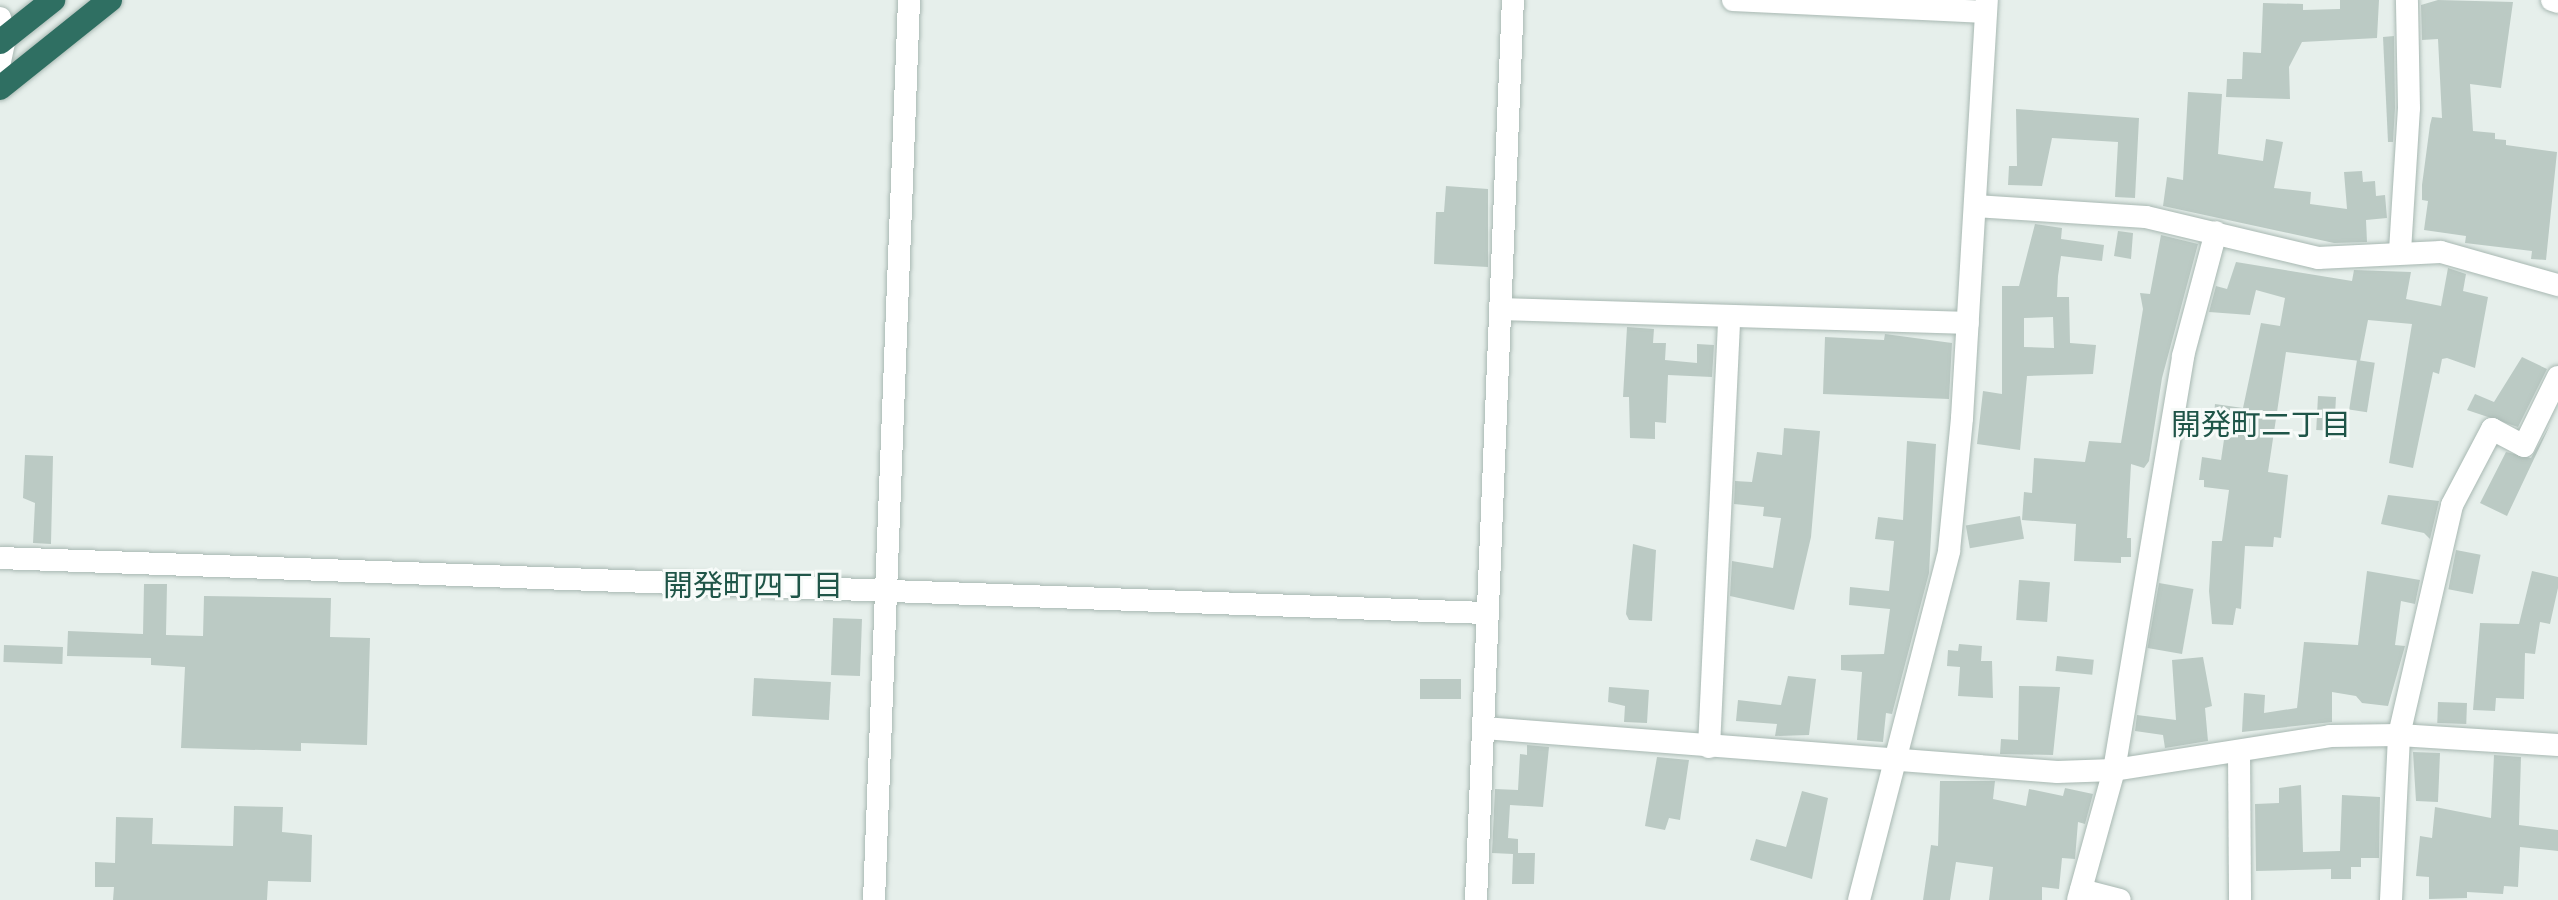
<!DOCTYPE html>
<meta charset="utf-8">
<style>
body{margin:0}
#map{position:relative;width:2558px;height:900px;overflow:hidden;background:#e6efeb;font-family:"Roboto Condensed","Noto Sans JP",sans-serif}
div>[style]{position:absolute}
[style*='--x']{left:calc(var(--x)*1px);top:calc(var(--y)*1px);width:calc(var(--w)*1px);rotate:calc(var(--a)*1deg)}
.building>*{inset:0;background:#bbcac4;transform-origin:0 0}
.roads{filter:drop-shadow(0 0 2px #a8b8b2) drop-shadow(0 0 2px #a8b8b2)}
.minor>*{height:22px;margin:-11px;padding:0 11px;transform-origin:11px;border-radius:11px;background:#fff}
.highway>*{height:24px;margin:-12px;padding:0 12px;transform-origin:12px;border-radius:12px;background:#2f6f62}
span{translate:-50% -50%;white-space:nowrap;text-align:center;line-height:1.15;-webkit-text-stroke:6px #f7fbf9;paint-order:stroke}
.neighbourhood-label{font-size:30px;color:#1f5548}
</style>
<div id="map">
<div class="building">
<div style="clip-path:polygon(2340px 0,2379px 0,2377px 38px,2302px 42px,2289px 67px,2290px 99px,2226px 97px,2227px 79px,2242px 79px,2243px 52px,2261px 53px,2263px 3px,2303px 4px,2303px 10px,2340px 9px)"></div>
<div style="clip-path:polygon(2438px 0,2513px 2px,2501px 88px,2470px 84px,2473px 131px,2495px 133px,2495px 139px,2506px 140px,2506px 145px,2557px 152px,2546px 260px,2531px 259px,2532px 251px,2465px 243px,2466px 236px,2424px 230px,2428px 201px,2422px 200px,2422px 185px,2430px 125px,2432px 117px,2442px 118px,2438px 39px,2422px 40px,2421px 5px)"></div>
<div style="clip-path:polygon(2394px 36px,2395px 108px,2393px 142px,2388px 142px,2383px 37px)"></div>
<div style="clip-path:polygon(2188px 92px,2222px 94px,2218px 154px,2263px 161px,2266px 139px,2283px 142px,2274px 188px,2311px 192px,2310px 204px,2347px 209px,2344px 172px,2362px 171px,2363px 182px,2375px 181px,2376px 196px,2385px 195px,2387px 218px,2366px 220px,2367px 242px,2334px 243px,2163px 206px,2167px 177px,2183px 180px)"></div>
<div style="clip-path:polygon(2016px 109px,2139px 118px,2135px 198px,2115px 197px,2118px 142px,2052px 138px,2042px 186px,2008px 185px,2009px 166px,2017px 166px)"></div>
<div style="clip-path:polygon(1446px 186px,1488px 189px,1488px 267px,1434px 264px,1436px 212px,1444px 212px)"></div>
<div style="clip-path:polygon(evenodd,2035px 224px,2062px 228px,2061px 239px,2104px 245px,2102px 261px,2061px 256px,2058px 276px,2057px 297px,2069px 297px,2070px 343px,2096px 345px,2093px 374px,2027px 376px,2020px 450px,1977px 444px,1983px 391px,2002px 394px,2002px 286px,2019px 286px,2035px 224px,2053px 317px,2054px 348px,2024px 347px,2024px 318px,2053px 317px)"></div>
<div style="clip-path:polygon(2118px 231px,2133px 233px,2131px 259px,2114px 256px)"></div>
<div style="clip-path:polygon(2161px 235px,2198px 244px,2162px 378px,2149px 461px,2144px 468px,2131px 464px,2127px 538px,2131px 538px,2131px 557px,2121px 557px,2121px 563px,2074px 561px,2076px 524px,2022px 520px,2024px 492px,2032px 493px,2034px 458px,2085px 462px,2089px 441px,2121px 443px,2143px 309px,2140px 293px,2150px 294px)"></div>
<div style="clip-path:polygon(2236px 262px,2352px 281px,2354px 270px,2411px 272px,2406px 299px,2441px 306px,2448px 268px,2466px 274px,2463px 291px,2488px 297px,2475px 368px,2447px 358px,2442px 359px,2439px 374px,2433px 372px,2413px 468px,2389px 463px,2412px 324px,2368px 320px,2360px 361px,2286px 352px,2268px 472px,2288px 475px,2281px 538px,2274px 537px,2273px 547px,2245px 546px,2241px 609px,2236px 608px,2233px 625px,2212px 624px,2209px 591px,2212px 541px,2222px 541px,2229px 490px,2204px 487px,2204px 480px,2199px 480px,2202px 457px,2221px 460px,2226px 426px,2213px 424px,2215px 404px,2243px 408px,2261px 323px,2280px 326px,2285px 298px,2256px 290px,2250px 315px,2209px 312px,2216px 286px,2227px 289px)"></div>
<div style="clip-path:polygon(1627px 327px,1654px 329px,1653px 343px,1666px 343px,1665px 360px,1697px 363px,1697px 344px,1714px 345px,1712px 377px,1668px 375px,1666px 423px,1655px 422px,1655px 439px,1630px 438px,1629px 397px,1623px 397px)"></div>
<div style="clip-path:polygon(1885px 334px,1952px 343px,1949px 399px,1823px 394px,1825px 337px,1884px 340px)"></div>
<div style="clip-path:polygon(2522px 357px,2547px 369px,2518px 427px,2467px 410px,2475px 394px,2494px 402px)"></div>
<div style="left:2357px;top:360px;width:18px;height:50px;rotate:9deg"></div>
<div style="left:2318px;top:396px;width:18px;height:34px;rotate:3deg"></div>
<div style="clip-path:polygon(2550px 425px,2507px 516px,2480px 503px,2506px 452px,2531px 458px)"></div>
<div style="clip-path:polygon(1784px 428px,1820px 431px,1811px 537px,1794px 610px,1730px 596px,1732px 561px,1773px 568px,1781px 518px,1763px 516px,1764px 507px,1734px 504px,1735px 481px,1752px 482px,1757px 452px,1782px 455px)"></div>
<div style="clip-path:polygon(1907px 441px,1936px 444px,1929px 573px,1892px 714px,1886px 713px,1883px 742px,1857px 740px,1862px 672px,1841px 670px,1841px 655px,1884px 654px,1890px 609px,1849px 605px,1850px 587px,1889px 591px,1894px 541px,1875px 539px,1878px 517px,1903px 520px)"></div>
<div style="clip-path:polygon(25px 455px,53px 456px,51px 544px,33px 543px,35px 503px,23px 498px)"></div>
<div style="clip-path:polygon(2388px 495px,2439px 501px,2430px 539px,2424px 533px,2381px 524px)"></div>
<div style="left:2020px;top:516px;width:23px;height:55px;rotate:80deg"></div>
<div style="clip-path:polygon(1633px 544px,1656px 550px,1652px 621px,1629px 620px,1626px 614px)"></div>
<div style="left:2456px;top:550px;width:25px;height:40px;rotate:11deg"></div>
<div style="clip-path:polygon(2367px 571px,2420px 580px,2415px 604px,2401px 601px,2395px 645px,2405px 646px,2388px 706px,2362px 703px,2356px 696px,2332px 692px,2332px 722px,2242px 732px,2244px 693px,2265px 695px,2264px 713px,2297px 708px,2304px 642px,2358px 645px)"></div>
<div style="clip-path:polygon(2532px 571px,2558px 577px,2558px 588px,2550px 624px,2540px 622px,2535px 654px,2525px 653px,2524px 699px,2496px 698px,2495px 711px,2473px 710px,2480px 623px,2519px 624px)"></div>
<div style="left:2019px;top:580px;width:31px;height:40px;rotate:4deg"></div>
<div style="left:2159px;top:583px;width:35px;height:66px;rotate:10deg"></div>
<div style="clip-path:polygon(144px 584px,167px 584px,166px 635px,203px 636px,204px 596px,331px 598px,330px 637px,370px 638px,367px 745px,301px 743px,301px 751px,181px 748px,185px 667px,151px 665px,151px 658px,67px 656px,68px 631px,143px 634px)"></div>
<div style="left:833px;top:618px;width:29px;height:57px;rotate:2deg"></div>
<div style="clip-path:polygon(1959px 644px,1982px 646px,1981px 661px,1992px 661px,1993px 698px,1958px 696px,1960px 667px,1947px 666px,1948px 650px,1958px 651px)"></div>
<div style="left:4px;top:645px;width:59px;height:17px;rotate:2deg"></div>
<div style="left:2057px;top:656px;width:37px;height:15px;rotate:6deg"></div>
<div style="clip-path:polygon(2203px 657px,2212px 706px,2205px 708px,2208px 741px,2165px 748px,2163px 735px,2135px 731px,2137px 715px,2176px 720px,2172px 660px)"></div>
<div style="clip-path:polygon(1788px 676px,1816px 679px,1809px 735px,1775px 736px,1777px 724px,1736px 721px,1738px 700px,1781px 705px)"></div>
<div style="left:754px;top:678px;width:77px;height:38px;rotate:3deg"></div>
<div style="left:1420px;top:679px;width:41px;height:20px"></div>
<div style="clip-path:polygon(2019px 686px,2060px 687px,2053px 755px,2000px 754px,2001px 739px,2018px 740px)"></div>
<div style="clip-path:polygon(1609px 687px,1649px 690px,1647px 723px,1624px 722px,1625px 706px,1608px 702px)"></div>
<div style="left:2438px;top:702px;width:29px;height:21px;rotate:2deg"></div>
<div style="clip-path:polygon(1527px 745px,1549px 747px,1543px 807px,1510px 805px,1508px 838px,1518px 839px,1518px 853px,1535px 853px,1534px 884px,1512px 884px,1513px 854px,1492px 853px,1495px 789px,1518px 790px,1520px 754px,1527px 755px)"></div>
<div style="clip-path:polygon(2413px 752px,2440px 753px,2438px 802px,2416px 801px)"></div>
<div style="clip-path:polygon(2494px 755px,2521px 757px,2519px 825px,2558px 830px,2558px 851px,2520px 847px,2518px 887px,2504px 886px,2503px 894px,2467px 892px,2467px 898px,2429px 899px,2429px 877px,2416px 876px,2420px 836px,2432px 838px,2435px 807px,2491px 818px)"></div>
<div style="clip-path:polygon(1657px 757px,1689px 760px,1680px 820px,1669px 818px,1665px 830px,1645px 826px)"></div>
<div style="clip-path:polygon(1940px 781px,1995px 781px,1993px 799px,2026px 806px,2029px 789px,2063px 796px,2065px 788px,2093px 794px,2085px 824px,2078px 822px,2075px 859px,2062px 858px,2059px 889px,2042px 887px,2042px 900px,1989px 900px,1993px 867px,1956px 862px,1950px 900px,1923px 900px,1931px 845px,1938px 846px)"></div>
<div style="clip-path:polygon(2301px 785px,2303px 852px,2340px 851px,2342px 795px,2380px 797px,2379px 858px,2361px 858px,2361px 867px,2351px 867px,2351px 879px,2331px 879px,2331px 869px,2256px 871px,2255px 804px,2279px 803px,2279px 788px)"></div>
<div style="clip-path:polygon(1802px 791px,1828px 798px,1812px 879px,1750px 860px,1756px 839px,1786px 847px)"></div>
<div style="clip-path:polygon(234px 806px,283px 807px,282px 832px,312px 835px,311px 882px,268px 881px,267px 900px,113px 900px,114px 887px,95px 887px,95px 862px,115px 863px,116px 817px,153px 818px,152px 844px,233px 846px)"></div>
</div>
<div class="roads">
<div class="minor">
<div style="--x:1733;--y:0;--w:253;--a:2.7"></div>
<div style="--x:2552;--y:0;--w:6;--a:18"></div>
<div style="--x:0;--y:18;--w:21;--a:76"></div>
<div style="--x:5;--y:38;--w:25;--a:102"></div>
<div style="--x:1975;--y:206;--w:171;--a:3.7"></div>
<div style="--x:2146;--y:217;--w:177;--a:13.4"></div>
<div style="--x:2318;--y:258;--w:123;--a:-2.8"></div>
<div style="--x:2441;--y:252;--w:122;--a:15.8"></div>
<div style="--x:2400;--y:251;--w:143;--a:-86.4"></div>
<div style="--x:2409;--y:108;--w:108;--a:-91.1"></div>
<div style="--x:1502;--y:309;--w:466;--a:1.7"></div>
<div style="--x:0;--y:558;--w:1487;--a:2.12"></div>
<div style="--x:1484;--y:728;--w:575;--a:4.39"></div>
<div style="--x:2057;--y:772;--w:57;--a:-2"></div>
<div style="--x:2114;--y:770;--w:219;--a:-8.9"></div>
<div style="--x:2330;--y:736;--w:69;--a:-0.8"></div>
<div style="--x:2399;--y:735;--w:159;--a:3.6"></div>
<div style="--x:1709;--y:747;--w:430;--a:-87.3"></div>
<div style="--x:2239;--y:752;--w:148;--a:89.6"></div>
<div style="--x:2081;--y:890;--w:40;--a:14.4"></div>
<div style="--x:874;--y:900;--w:901;--a:-87.77"></div>
<div style="--x:1476;--y:900;--w:901;--a:-87.65"></div>
<div style="--x:1859;--y:900;--w:360;--a:-75.5"></div>
<div style="--x:1949;--y:551;--w:134;--a:-84.4"></div>
<div style="--x:1962;--y:418;--w:419;--a:-86.6"></div>
<div style="--x:2078;--y:900;--w:135;--a:-74.5"></div>
<div style="--x:2114;--y:770;--w:420;--a:-80.5"></div>
<div style="--x:2183;--y:356;--w:128;--a:-75.1"></div>
<div style="--x:2391;--y:900;--w:165;--a:-87.2"></div>
<div style="--x:2399;--y:735;--w:236;--a:-77"></div>
<div style="--x:2452;--y:505;--w:86;--a:-62.2"></div>
<div style="--x:2492;--y:429;--w:36;--a:28"></div>
<div style="--x:2524;--y:446;--w:77;--a:-63.8"></div>
</div>
<div class="highway">
<div style="--x:0;--y:42;--w:68;--a:-38.4"></div>
<div style="--x:0;--y:88;--w:141;--a:-38.7"></div>
</div>
</div>
<div class="neighbourhood-label">
<span style="left:2261px;top:425px">開発町二丁目</span>
<span style="left:753px;top:586px">開発町四丁目</span>
</div>
</div>
